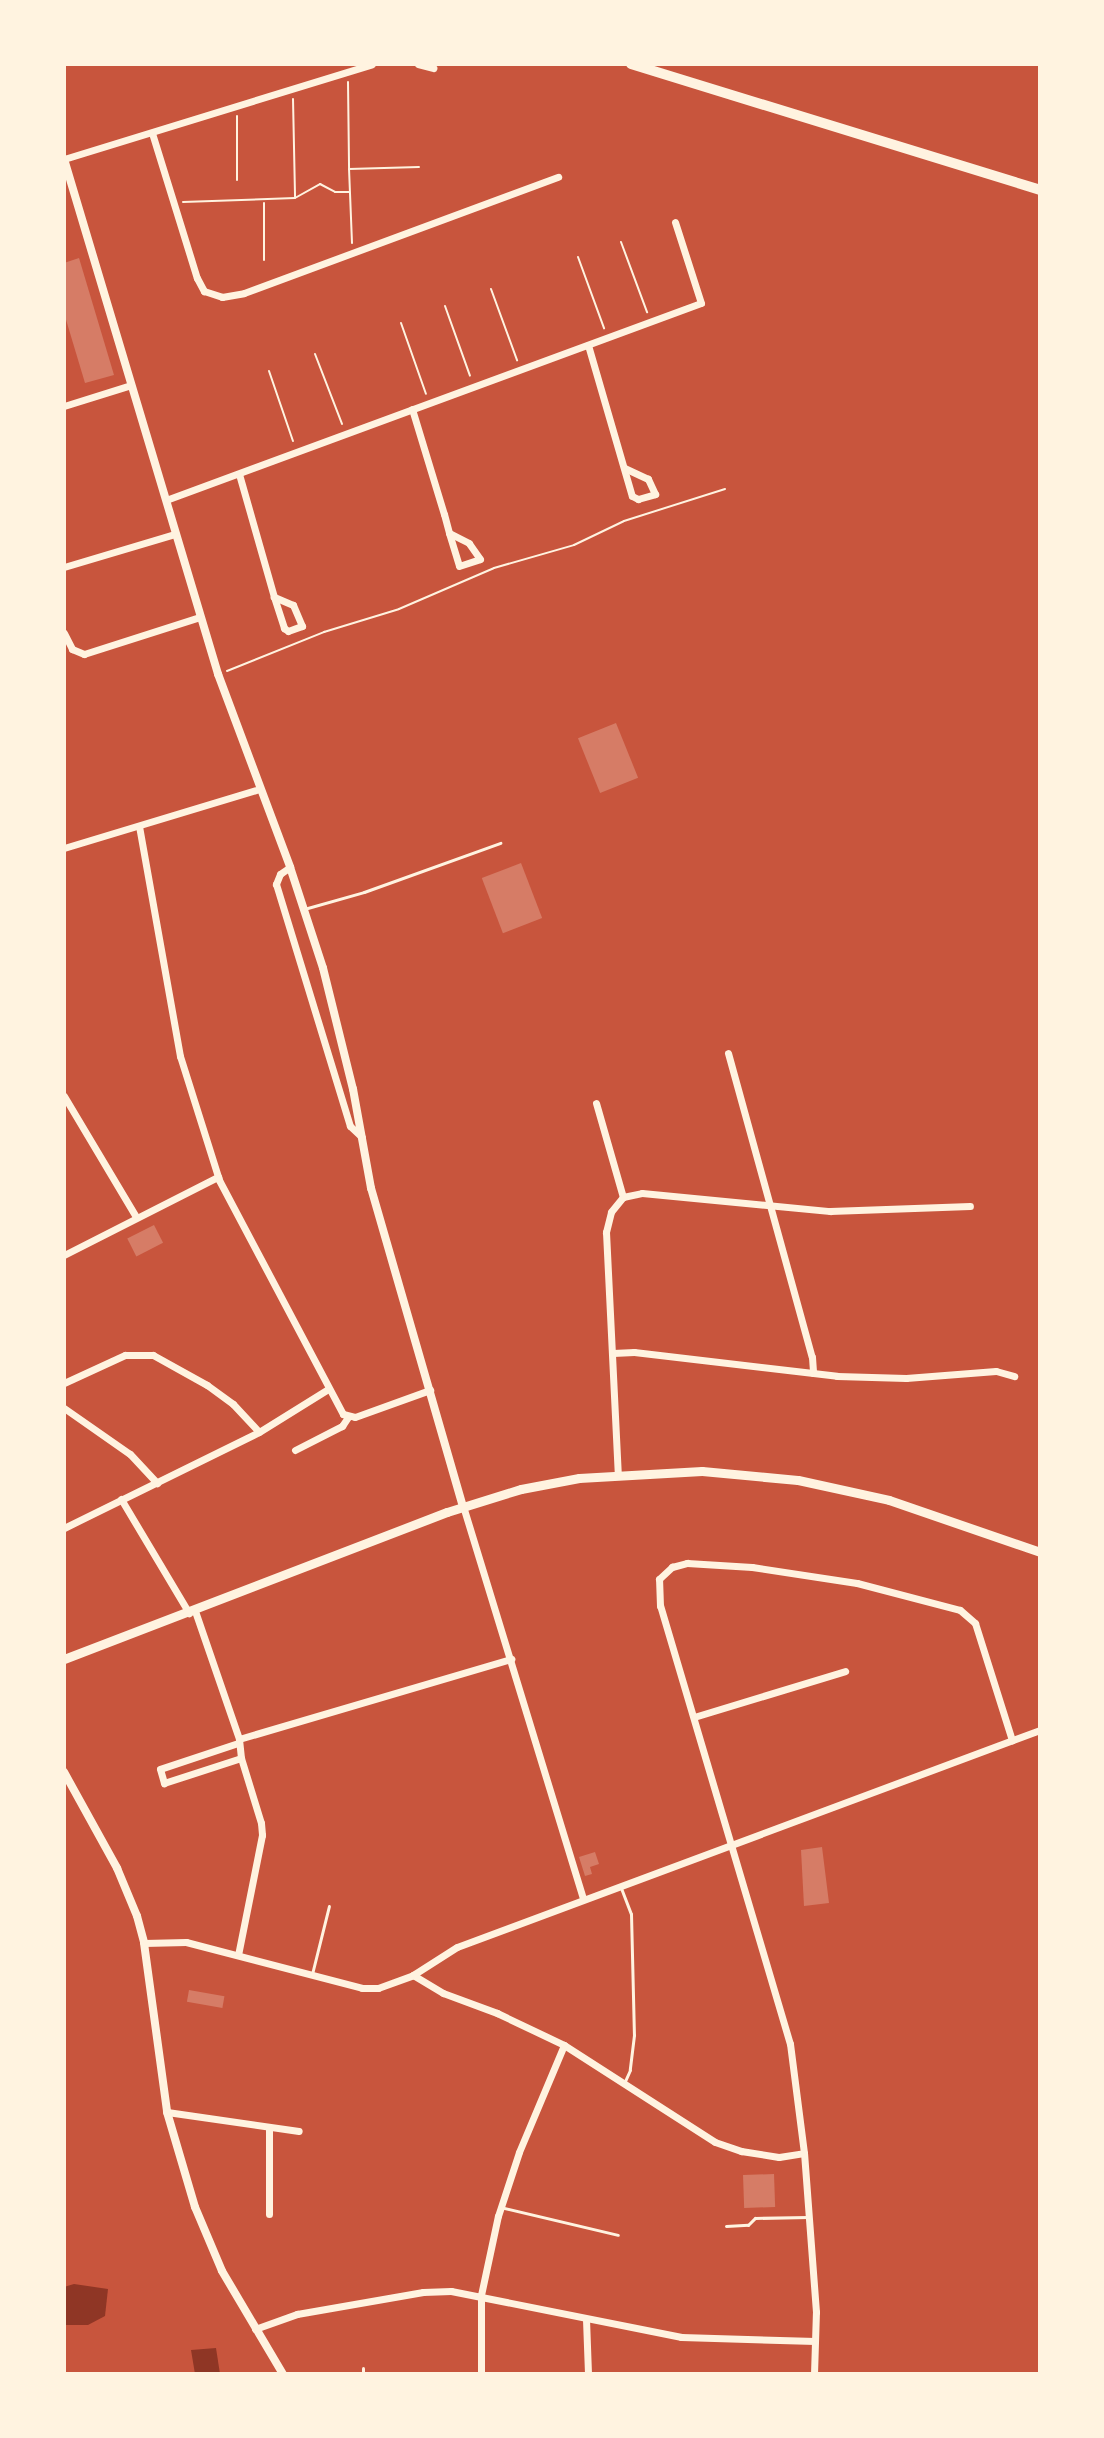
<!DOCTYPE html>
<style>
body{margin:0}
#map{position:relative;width:1104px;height:2438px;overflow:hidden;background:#c8553d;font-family:Raleway,sans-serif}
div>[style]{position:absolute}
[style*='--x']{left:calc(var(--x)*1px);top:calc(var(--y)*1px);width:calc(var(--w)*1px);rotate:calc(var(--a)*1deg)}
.water>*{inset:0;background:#8f3625}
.building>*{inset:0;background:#d67c66;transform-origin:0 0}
.path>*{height:2px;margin:-1px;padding:0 1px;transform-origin:1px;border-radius:1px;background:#fff3e0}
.service>*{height:3px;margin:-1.5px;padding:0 1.5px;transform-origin:1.5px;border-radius:1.5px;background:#fff3e0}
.minor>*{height:7px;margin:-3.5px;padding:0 3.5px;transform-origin:3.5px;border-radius:3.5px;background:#fff3e0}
.tertiary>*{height:8px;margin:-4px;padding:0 4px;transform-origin:4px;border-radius:4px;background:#fff3e0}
.secondary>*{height:9px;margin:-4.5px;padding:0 4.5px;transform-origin:4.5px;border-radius:4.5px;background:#fff3e0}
.primary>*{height:10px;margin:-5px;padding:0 5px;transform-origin:5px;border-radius:5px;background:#fff3e0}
span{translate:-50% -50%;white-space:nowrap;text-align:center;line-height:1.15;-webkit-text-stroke:6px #fff3e0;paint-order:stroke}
.frame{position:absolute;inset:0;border:66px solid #fff3e0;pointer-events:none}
</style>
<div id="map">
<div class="water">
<div style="clip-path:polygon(74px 2284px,108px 2289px,105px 2316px,88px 2325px,64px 2325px,64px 2287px)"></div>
<div style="clip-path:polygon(216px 2348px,220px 2374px,195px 2374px,191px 2350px)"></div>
</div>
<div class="building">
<div style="clip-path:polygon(79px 258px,114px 375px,85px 383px,64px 313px,64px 263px)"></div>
<div style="left:616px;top:723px;width:59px;height:41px;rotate:68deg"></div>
<div style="left:521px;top:863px;width:59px;height:42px;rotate:69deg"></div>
<div style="left:154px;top:1225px;width:20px;height:30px;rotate:63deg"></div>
<div style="clip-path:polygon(822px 1847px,829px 1903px,804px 1906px,801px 1850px)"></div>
<div style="clip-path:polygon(595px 1852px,599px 1864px,590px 1867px,592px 1874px,585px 1876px,579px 1857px)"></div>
<div style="left:189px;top:1990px;width:36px;height:12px;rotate:10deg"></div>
<div style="left:774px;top:2174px;width:33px;height:31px;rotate:88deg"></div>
</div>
<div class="path">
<div style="--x:348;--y:82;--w:86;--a:89.3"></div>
<div style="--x:293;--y:99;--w:98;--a:88.8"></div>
<div style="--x:237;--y:180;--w:64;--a:-90"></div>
<div style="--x:183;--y:202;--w:112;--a:-2"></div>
<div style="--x:295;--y:198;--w:29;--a:-29"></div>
<div style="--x:320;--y:184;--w:17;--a:28"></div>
<div style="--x:335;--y:192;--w:14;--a:0"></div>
<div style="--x:264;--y:203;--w:57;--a:90"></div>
<div style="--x:621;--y:242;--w:75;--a:69.6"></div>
<div style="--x:352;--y:243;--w:74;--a:-92.3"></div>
<div style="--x:349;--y:169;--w:70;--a:-1.6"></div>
<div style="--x:578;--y:257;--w:76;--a:69.9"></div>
<div style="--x:491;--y:289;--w:76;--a:69.9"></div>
<div style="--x:445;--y:306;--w:74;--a:70.3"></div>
<div style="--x:401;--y:323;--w:75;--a:70.6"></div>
<div style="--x:315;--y:354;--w:75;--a:68.9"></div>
<div style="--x:269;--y:371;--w:74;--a:71.1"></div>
<div style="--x:227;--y:671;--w:105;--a:-21.9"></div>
<div style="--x:324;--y:632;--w:78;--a:-17"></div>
<div style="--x:399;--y:609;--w:103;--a:-23.3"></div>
<div style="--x:494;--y:568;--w:83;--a:-16"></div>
<div style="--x:574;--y:545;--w:55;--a:-25.6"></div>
<div style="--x:624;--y:521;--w:106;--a:-17.6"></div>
</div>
<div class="service">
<div style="--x:304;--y:909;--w:62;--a:-15.8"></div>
<div style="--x:364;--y:892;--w:145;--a:-19.8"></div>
<div style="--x:621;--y:1888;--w:28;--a:69"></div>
<div style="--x:631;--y:1914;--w:121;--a:88.6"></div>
<div style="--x:634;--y:2035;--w:35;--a:97"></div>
<div style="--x:630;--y:2070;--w:12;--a:114"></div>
<div style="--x:312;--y:1974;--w:70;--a:-76"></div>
<div style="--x:500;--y:2207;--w:121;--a:13.3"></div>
<div style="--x:726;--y:2226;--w:22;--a:-3"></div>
<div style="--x:748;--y:2225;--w:10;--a:-45"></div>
<div style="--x:755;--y:2218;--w:53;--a:-1.1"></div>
<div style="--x:363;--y:2368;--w:6;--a:90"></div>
</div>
<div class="minor">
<div style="--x:418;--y:64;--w:16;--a:15"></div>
<div style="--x:152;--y:133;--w:152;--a:72.8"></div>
<div style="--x:197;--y:278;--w:15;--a:62"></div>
<div style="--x:204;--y:291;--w:19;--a:18"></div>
<div style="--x:222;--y:297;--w:22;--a:-10"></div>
<div style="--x:244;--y:293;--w:335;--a:-20.3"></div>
<div style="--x:64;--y:159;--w:322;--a:-17.1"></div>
<div style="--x:588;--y:345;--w:157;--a:73.8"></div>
<div style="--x:632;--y:496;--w:7;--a:27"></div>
<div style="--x:638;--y:499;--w:18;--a:-16"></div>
<div style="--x:655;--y:494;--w:17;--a:-115"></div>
<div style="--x:648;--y:479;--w:26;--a:-155"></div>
<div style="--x:64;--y:406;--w:70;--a:-17.4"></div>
<div style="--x:412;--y:409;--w:110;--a:73.1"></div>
<div style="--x:444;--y:514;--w:20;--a:75"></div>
<div style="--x:449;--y:533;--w:34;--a:73"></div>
<div style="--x:459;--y:566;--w:22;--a:-18"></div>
<div style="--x:480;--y:559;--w:19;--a:-125"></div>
<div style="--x:469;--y:543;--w:22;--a:-153"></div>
<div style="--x:239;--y:474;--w:128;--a:74.1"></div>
<div style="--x:274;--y:597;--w:33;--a:72"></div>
<div style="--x:284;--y:628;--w:5;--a:37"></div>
<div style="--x:288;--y:631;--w:15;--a:-20"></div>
<div style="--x:302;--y:626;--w:23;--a:-113"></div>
<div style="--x:293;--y:605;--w:21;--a:-157"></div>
<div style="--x:166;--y:500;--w:570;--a:-20.21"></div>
<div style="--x:701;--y:303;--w:85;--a:-107.8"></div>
<div style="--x:64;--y:567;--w:116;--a:-16.6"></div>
<div style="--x:64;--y:633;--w:18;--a:63"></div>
<div style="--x:72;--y:649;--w:13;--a:23"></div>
<div style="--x:84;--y:654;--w:122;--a:-17.7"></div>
<div style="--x:139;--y:826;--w:234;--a:79.9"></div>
<div style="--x:180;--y:1056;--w:130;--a:72.5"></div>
<div style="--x:219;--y:1180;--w:265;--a:62.1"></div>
<div style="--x:343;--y:1414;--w:12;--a:14"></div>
<div style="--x:355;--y:1417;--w:80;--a:-19.8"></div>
<div style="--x:64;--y:848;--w:205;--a:-16.8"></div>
<div style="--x:290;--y:867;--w:12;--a:145"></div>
<div style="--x:280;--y:874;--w:11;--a:112"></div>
<div style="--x:276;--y:884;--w:253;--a:73"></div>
<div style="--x:350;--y:1126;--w:16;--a:43"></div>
<div style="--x:728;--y:1053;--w:315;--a:74.6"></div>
<div style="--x:812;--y:1357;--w:16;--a:86"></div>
<div style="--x:64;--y:1096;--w:141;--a:59.2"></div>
<div style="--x:596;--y:1103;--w:98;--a:74"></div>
<div style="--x:623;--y:1197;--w:19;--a:129"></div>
<div style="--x:611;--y:1212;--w:21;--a:104"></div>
<div style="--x:606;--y:1232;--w:242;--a:87.2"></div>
<div style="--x:623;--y:1197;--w:19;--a:-12"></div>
<div style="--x:642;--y:1193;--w:189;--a:5.5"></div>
<div style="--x:830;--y:1211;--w:140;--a:-2"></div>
<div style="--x:64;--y:1255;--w:173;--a:-26.9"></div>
<div style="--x:613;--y:1353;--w:21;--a:-3"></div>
<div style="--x:634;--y:1352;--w:204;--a:6.7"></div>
<div style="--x:837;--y:1376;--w:69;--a:1.7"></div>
<div style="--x:906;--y:1378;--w:90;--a:-4.4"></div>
<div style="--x:996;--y:1371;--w:19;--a:16"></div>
<div style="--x:64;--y:1383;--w:67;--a:-24.7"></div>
<div style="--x:125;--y:1355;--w:28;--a:0"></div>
<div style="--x:153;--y:1355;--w:62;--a:29.1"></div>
<div style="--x:207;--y:1385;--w:32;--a:36"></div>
<div style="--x:233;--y:1404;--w:38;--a:47"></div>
<div style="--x:64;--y:1408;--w:80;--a:34.9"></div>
<div style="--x:130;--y:1454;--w:40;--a:47"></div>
<div style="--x:295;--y:1450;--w:53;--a:-27.1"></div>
<div style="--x:342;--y:1426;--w:11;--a:-56"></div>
<div style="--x:121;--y:1499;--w:133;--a:59.2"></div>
<div style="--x:463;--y:1506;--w:410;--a:73"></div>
<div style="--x:64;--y:1528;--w:217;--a:-26.2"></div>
<div style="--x:259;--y:1432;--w:81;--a:-31.9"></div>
<div style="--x:195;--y:1611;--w:135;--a:71"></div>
<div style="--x:239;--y:1739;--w:19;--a:84"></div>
<div style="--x:241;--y:1758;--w:68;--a:72.9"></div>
<div style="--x:261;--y:1823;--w:12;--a:85"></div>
<div style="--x:262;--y:1835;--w:122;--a:101.3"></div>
<div style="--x:694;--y:1717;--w:158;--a:-16.9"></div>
<div style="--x:239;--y:1739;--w:284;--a:-16.4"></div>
<div style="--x:238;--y:1743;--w:82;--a:161.6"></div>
<div style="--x:160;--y:1769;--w:15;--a:74"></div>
<div style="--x:164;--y:1783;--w:81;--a:-18"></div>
<div style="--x:144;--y:1943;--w:42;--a:-1.4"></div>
<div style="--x:186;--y:1942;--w:182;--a:14.6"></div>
<div style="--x:362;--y:1988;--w:16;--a:0"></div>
<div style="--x:378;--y:1988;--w:37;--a:-20"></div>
<div style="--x:413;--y:1975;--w:52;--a:-32.5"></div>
<div style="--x:457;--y:1947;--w:622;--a:-20.42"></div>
<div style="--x:413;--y:1975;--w:35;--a:31"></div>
<div style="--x:443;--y:1993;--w:58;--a:20.3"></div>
<div style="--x:497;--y:2013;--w:74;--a:25.5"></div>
<div style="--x:564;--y:2045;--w:179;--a:32.7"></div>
<div style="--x:715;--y:2142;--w:28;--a:19"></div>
<div style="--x:741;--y:2151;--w:38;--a:9"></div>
<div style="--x:779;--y:2157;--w:25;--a:-9"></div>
<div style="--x:167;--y:2112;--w:133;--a:8.2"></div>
<div style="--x:269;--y:2127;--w:87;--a:90"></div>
<div style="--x:586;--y:2319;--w:55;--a:87.9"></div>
<div style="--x:255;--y:2329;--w:45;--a:-19.7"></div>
<div style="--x:297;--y:2314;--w:128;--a:-9.9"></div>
<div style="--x:423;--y:2292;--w:28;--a:-2"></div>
<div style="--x:451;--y:2291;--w:235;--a:11.3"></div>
<div style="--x:681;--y:2337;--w:134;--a:1.7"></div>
<div style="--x:481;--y:2374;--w:79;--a:-90"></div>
<div style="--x:481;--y:2295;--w:81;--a:-77.9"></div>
<div style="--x:498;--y:2216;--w:67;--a:-71.8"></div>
<div style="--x:519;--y:2152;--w:116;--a:-67.2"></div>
<div style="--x:814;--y:2374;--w:62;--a:-88.2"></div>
<div style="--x:816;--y:2312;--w:159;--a:-94.3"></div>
<div style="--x:804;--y:2153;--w:110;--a:-97.3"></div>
<div style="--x:790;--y:2044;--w:457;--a:-106.5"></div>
<div style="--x:660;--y:1606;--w:27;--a:-92"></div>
<div style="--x:659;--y:1579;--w:18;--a:-43"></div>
<div style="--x:672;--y:1567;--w:16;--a:-15"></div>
<div style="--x:687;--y:1563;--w:65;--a:3.5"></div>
<div style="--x:752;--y:1567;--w:106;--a:8.7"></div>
<div style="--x:857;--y:1583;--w:106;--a:14.7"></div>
<div style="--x:960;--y:1610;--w:20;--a:41"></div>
<div style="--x:975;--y:1623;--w:123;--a:72.5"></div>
</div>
<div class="tertiary">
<div style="--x:64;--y:159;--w:538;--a:73.35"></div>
<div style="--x:218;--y:674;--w:206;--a:69.5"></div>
<div style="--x:290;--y:867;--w:106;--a:71.9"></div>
<div style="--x:323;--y:968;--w:125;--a:76.1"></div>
<div style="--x:353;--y:1089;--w:101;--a:79.7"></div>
<div style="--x:371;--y:1188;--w:331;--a:73.9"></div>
<div style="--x:64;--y:1772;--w:110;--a:61.1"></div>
<div style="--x:117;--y:1868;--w:52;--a:67.4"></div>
<div style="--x:137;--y:1916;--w:28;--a:75"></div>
<div style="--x:144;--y:1943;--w:171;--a:82.2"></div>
<div style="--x:167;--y:2112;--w:99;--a:73.6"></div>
<div style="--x:195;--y:2207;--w:69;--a:67.1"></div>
<div style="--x:222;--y:2271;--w:120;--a:59.4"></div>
</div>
<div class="secondary">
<div style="--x:64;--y:1659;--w:410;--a:-21"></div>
<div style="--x:447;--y:1512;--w:77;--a:-17.3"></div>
<div style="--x:521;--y:1489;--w:59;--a:-10.7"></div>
<div style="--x:579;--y:1478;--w:123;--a:-3.3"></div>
<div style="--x:702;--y:1471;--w:96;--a:5.4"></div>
<div style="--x:798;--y:1480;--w:93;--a:12.4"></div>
<div style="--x:889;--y:1500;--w:160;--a:19"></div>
</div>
<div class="primary">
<div style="--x:631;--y:64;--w:428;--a:17.1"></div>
</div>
<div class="frame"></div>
</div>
